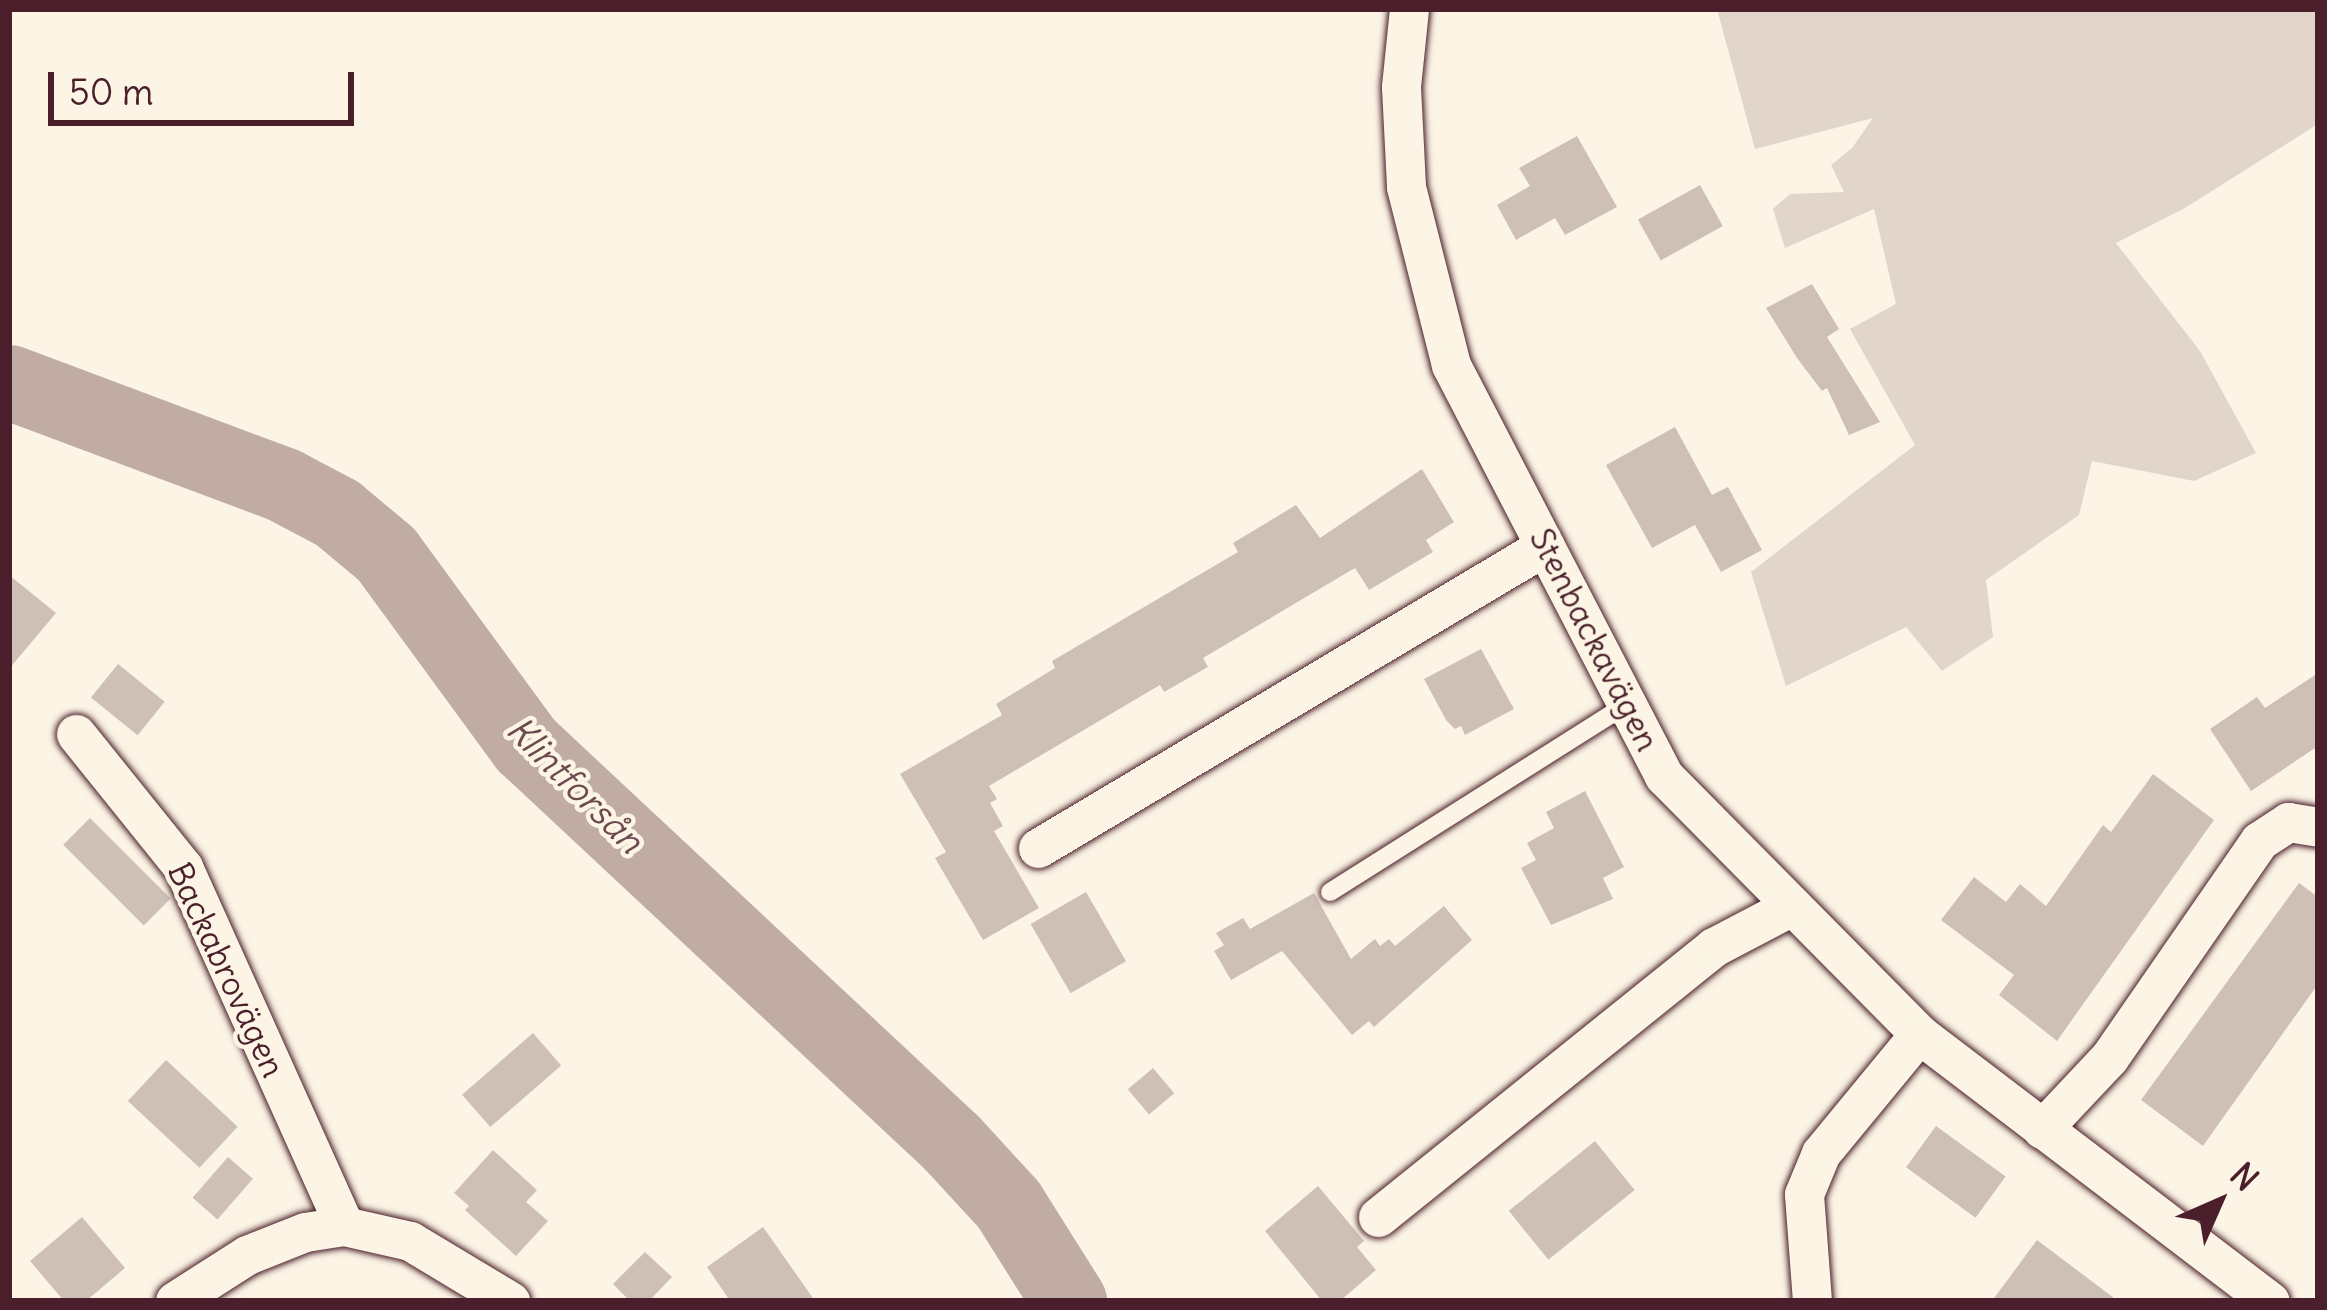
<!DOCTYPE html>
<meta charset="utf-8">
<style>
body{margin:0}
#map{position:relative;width:2327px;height:1310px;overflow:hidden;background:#fcf5e5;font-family:Delius,sans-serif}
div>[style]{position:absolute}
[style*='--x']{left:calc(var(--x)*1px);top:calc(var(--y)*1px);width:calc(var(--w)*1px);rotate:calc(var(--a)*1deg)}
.green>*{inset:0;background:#e2d5ca}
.river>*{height:75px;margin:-37.5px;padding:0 37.5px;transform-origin:37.5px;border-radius:37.5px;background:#c0aca5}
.building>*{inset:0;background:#cfc0b7;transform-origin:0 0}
.roads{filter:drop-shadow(0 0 3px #4a1f2b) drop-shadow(0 0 3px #4a1f2b)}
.lane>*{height:18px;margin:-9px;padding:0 9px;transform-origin:9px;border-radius:9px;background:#fcf5e5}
.street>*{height:39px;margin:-19.5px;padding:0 19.5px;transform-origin:19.5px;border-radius:19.5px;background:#fcf5e5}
span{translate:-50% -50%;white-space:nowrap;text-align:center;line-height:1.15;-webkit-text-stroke:9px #fcf5e5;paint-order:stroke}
.street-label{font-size:33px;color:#4a1f2b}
.water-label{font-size:36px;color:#6d4950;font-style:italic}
.frame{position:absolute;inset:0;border:12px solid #4a1f2b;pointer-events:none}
.north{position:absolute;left:2159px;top:1142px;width:120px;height:120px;-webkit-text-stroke:9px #fcf5e5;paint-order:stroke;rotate:45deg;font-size:33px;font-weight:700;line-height:48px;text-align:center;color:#4a1f2b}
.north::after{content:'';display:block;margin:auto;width:42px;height:54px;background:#4a1f2b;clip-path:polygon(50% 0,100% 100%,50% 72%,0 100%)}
.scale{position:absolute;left:48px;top:72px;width:306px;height:54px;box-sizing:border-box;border:6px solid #4a1f2b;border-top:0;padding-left:15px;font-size:36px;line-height:42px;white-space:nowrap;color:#4a1f2b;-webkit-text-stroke:9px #fcf5e5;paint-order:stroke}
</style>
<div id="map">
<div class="green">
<div style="clip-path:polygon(1717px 9px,2318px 9px,2318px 124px,2185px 208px,2116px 243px,2200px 351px,2256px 453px,2194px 481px,2092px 461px,2079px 515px,1986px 580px,1993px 637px,1942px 671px,1906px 627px,1786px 686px,1751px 572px,1915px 445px,1850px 329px,1896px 304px,1874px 209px,1785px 248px,1773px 209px,1790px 194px,1844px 192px,1831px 165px,1852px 148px,1873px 118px,1755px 149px)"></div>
</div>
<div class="river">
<div style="--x:9;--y:382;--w:294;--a:20.5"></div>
<div style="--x:284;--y:485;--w:60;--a:27.8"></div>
<div style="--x:337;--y:513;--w:64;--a:39.9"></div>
<div style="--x:386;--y:554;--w:237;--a:53.8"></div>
<div style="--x:526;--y:745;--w:582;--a:43.05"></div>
<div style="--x:951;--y:1142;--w:84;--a:47.4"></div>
<div style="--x:1008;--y:1204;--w:115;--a:57.8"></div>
</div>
<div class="building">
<div style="clip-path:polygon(1577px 136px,1617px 207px,1565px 235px,1555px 218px,1516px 240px,1497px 205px,1530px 186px,1519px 168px)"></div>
<div style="left:1700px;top:185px;width:47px;height:71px;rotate:61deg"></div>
<div style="clip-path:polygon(1812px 284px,1839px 329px,1827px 337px,1880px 422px,1849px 435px,1827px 388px,1822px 391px,1797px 358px,1766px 308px)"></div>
<div style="clip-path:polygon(1675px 427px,1712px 495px,1728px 487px,1762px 550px,1721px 572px,1695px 525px,1652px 548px,1606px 465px)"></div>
<div style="clip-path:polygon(1422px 469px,1454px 522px,1426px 540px,1433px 552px,1369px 590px,1355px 568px,1203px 658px,1208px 667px,1164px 692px,1160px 685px,989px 786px,997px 799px,990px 803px,1003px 826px,994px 831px,1039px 908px,983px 940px,935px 858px,946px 852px,900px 774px,1002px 715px,996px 704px,1055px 668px,1052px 661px,1238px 552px,1233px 543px,1296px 505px,1320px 538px)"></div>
<div style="clip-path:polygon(9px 575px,56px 613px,9px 669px)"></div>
<div style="clip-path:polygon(1481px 649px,1514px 709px,1465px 735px,1461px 726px,1455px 729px,1446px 720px,1424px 679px)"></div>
<div style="left:118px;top:664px;width:60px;height:43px;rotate:39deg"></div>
<div style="clip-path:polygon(2318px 673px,2318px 746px,2251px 791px,2210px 729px,2257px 697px,2265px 708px)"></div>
<div style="clip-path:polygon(2153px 774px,2214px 820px,2057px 1041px,1999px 995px,2014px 975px,1941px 920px,1974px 877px,2006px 902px,2020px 884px,2046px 906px,2103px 825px,2111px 832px)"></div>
<div style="clip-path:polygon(1585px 791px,1624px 867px,1603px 878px,1613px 899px,1551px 925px,1521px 868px,1536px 860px,1527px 843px,1554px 828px,1546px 812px)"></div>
<div style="left:90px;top:818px;width:114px;height:38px;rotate:45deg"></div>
<div style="clip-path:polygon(2299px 883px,2318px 897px,2318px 984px,2203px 1146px,2141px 1100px)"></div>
<div style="left:1086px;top:892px;width:80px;height:64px;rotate:60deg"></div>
<div style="clip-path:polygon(1314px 893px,1351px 959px,1375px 939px,1380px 946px,1389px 939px,1395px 946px,1444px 906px,1472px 940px,1374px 1027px,1369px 1021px,1352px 1035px,1282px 951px,1231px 980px,1214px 951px,1224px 945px,1216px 933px,1243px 918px,1250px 929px)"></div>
<div style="left:533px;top:1033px;width:43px;height:94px;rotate:49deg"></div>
<div style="left:166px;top:1060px;width:98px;height:56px;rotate:43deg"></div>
<div style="left:1153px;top:1068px;width:33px;height:33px;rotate:50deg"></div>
<div style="left:1936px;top:1126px;width:86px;height:51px;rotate:36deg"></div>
<div style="left:1595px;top:1141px;width:63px;height:111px;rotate:51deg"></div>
<div style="clip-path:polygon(493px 1150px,537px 1190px,526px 1202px,548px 1221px,516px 1256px,465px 1210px,469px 1206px,454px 1193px)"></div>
<div style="left:228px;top:1157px;width:33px;height:54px;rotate:41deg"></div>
<div style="clip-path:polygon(1318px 1186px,1364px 1241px,1357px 1247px,1376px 1270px,1340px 1301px,1322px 1301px,1265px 1231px)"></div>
<div style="clip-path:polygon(82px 1217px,125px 1268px,86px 1301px,64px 1301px,30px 1261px)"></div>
<div style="clip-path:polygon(763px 1227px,815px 1301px,730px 1301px,707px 1267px)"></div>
<div style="clip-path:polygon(2037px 1240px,2118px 1301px,1992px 1301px)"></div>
<div style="clip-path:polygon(645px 1252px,672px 1277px,649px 1301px,630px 1301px,613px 1284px)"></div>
</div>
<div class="roads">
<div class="lane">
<div style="--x:1330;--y:892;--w:352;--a:-32.3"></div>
</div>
<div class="street">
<div style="--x:1409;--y:9;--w:78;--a:95.9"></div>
<div style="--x:1401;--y:87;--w:100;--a:87.1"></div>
<div style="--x:1406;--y:187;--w:184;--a:75.8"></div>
<div style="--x:1451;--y:365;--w:463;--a:62.6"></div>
<div style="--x:1664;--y:776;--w:363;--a:45.3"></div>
<div style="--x:1919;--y:1034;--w:441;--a:37.3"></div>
<div style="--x:76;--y:734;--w:171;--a:51.2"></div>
<div style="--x:183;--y:867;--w:393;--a:65.8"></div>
<div style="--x:1038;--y:848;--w:590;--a:-30.78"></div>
<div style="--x:2042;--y:1129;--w:98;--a:-46.7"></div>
<div style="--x:2109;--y:1058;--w:264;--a:-55.3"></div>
<div style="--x:2259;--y:841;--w:35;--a:-33"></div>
<div style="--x:2288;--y:822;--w:30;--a:9"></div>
<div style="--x:1378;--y:1217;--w:431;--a:-38.8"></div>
<div style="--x:1714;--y:947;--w:88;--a:-27.7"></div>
<div style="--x:175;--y:1301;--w:85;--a:-32.6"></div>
<div style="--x:247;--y:1255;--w:62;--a:-21.6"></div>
<div style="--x:305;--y:1232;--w:39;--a:-9"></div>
<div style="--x:344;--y:1226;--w:68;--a:12.8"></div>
<div style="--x:410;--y:1241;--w:117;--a:31"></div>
<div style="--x:1812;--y:1301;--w:107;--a:-94.3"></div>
<div style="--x:1804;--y:1194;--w:44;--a:-67.5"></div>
<div style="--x:1821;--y:1153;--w:154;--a:-50.5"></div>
</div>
</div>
<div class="street-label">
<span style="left:1594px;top:640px;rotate:63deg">Stenbackavägen</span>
<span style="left:226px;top:970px;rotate:65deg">Backabrovägen</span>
</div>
<div class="water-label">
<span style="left:575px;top:785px;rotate:45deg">Klintforsån</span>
</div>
<div class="frame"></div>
<div class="north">N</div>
<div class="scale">50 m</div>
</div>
